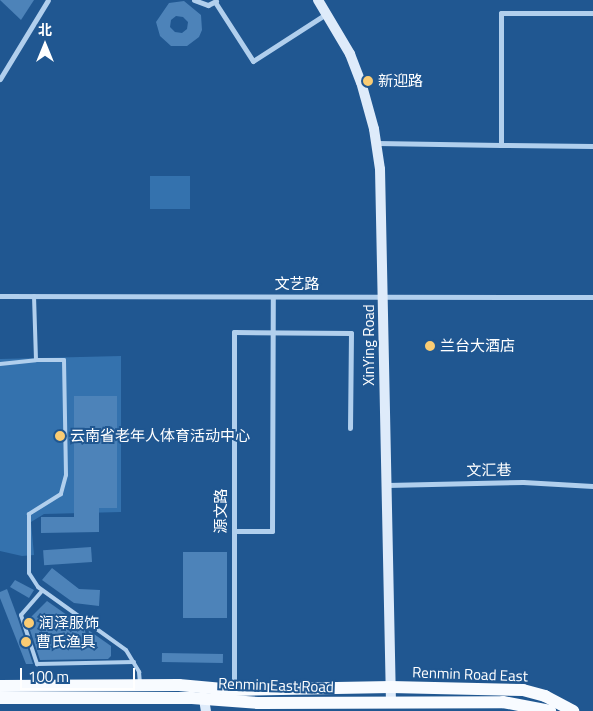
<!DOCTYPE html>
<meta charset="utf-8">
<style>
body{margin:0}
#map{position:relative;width:593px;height:711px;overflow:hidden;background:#205791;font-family:"Titillium Web","Noto Sans SC",sans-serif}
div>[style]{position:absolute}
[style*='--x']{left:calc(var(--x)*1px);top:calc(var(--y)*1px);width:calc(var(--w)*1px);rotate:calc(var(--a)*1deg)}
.green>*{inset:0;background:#3472ae;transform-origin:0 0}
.building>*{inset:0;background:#4d83b9;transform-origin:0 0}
.lane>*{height:4px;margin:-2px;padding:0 2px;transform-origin:2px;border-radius:2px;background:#b1cfed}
.street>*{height:5px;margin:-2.5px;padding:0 2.5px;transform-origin:2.5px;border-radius:2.5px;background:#b1cfed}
.secondary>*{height:10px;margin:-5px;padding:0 5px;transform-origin:5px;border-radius:5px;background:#deebfa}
.primary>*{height:12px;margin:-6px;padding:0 6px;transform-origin:6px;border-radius:6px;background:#f8fbff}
.dots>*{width:14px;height:14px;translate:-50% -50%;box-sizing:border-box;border:2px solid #205791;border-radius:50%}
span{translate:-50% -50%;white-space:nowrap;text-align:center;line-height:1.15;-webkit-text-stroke:4px #205791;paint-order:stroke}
.poi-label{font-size:15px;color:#fff}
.left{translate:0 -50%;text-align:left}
.street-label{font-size:15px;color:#fff}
.north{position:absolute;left:20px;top:20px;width:50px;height:50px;-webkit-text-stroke:4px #205791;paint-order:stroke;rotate:0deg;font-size:14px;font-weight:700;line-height:20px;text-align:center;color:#fff}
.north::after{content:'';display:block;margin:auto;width:18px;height:22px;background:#fff;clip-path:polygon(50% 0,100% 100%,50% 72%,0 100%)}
.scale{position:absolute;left:20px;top:668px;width:115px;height:22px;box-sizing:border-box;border:2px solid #fff;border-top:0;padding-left:6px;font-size:15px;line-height:18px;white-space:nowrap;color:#fff;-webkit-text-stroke:4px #205791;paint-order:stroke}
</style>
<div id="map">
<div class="green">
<div style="left:150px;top:176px;width:40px;height:33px"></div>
<div style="clip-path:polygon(121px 356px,121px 512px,44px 514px,31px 522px,34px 555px,22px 556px,0 551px,0 359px)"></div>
</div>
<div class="building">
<div style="clip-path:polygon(0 0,34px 0,21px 20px)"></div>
<div style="clip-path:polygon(evenodd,184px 1px,201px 15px,202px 30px,199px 37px,187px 46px,171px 46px,160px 36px,156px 22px,169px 3px,184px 1px,176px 16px,183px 17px,188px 22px,187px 29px,182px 33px,175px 32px,170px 27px,171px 20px,176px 16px)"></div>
<div style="clip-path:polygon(74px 396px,117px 396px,117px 508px,99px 508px,99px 532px,41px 533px,41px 517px,74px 517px)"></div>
<div style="left:91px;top:547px;width:15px;height:48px;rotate:86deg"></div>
<div style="left:183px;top:552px;width:44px;height:66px"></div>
<div style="clip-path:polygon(52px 568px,79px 589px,100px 590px,99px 606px,74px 603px,42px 580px)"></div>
<div style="clip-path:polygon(15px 580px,34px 590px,29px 598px,10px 587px)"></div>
<div style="clip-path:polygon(7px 589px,17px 616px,33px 664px,26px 664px,0 598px,0 592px)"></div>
<div style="clip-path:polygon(47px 601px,111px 646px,111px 656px,108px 659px,40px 660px,27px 621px)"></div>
<div style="left:162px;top:653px;width:61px;height:9px;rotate:1deg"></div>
</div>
<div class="lane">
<div style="--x:34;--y:296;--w:64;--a:88.2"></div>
<div style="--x:36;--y:360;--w:28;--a:0"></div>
<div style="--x:64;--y:360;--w:115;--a:89"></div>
<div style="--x:66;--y:475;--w:20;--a:105"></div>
<div style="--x:61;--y:494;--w:38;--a:148"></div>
<div style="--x:29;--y:514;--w:59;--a:90"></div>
<div style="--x:29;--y:573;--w:17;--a:57"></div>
<div style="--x:38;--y:587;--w:108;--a:35.6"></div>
<div style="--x:126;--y:650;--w:26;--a:59"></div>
<div style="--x:139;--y:672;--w:11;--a:85"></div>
<div style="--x:0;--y:364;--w:36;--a:-6"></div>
<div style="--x:42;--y:591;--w:32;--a:131"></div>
<div style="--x:21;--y:615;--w:52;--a:71.9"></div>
<div style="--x:37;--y:664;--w:97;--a:-1.2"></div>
</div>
<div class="street">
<div style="--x:194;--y:0;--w:15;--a:20"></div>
<div style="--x:208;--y:5;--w:9;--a:-27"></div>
<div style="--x:215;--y:2;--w:70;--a:57.2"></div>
<div style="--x:253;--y:61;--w:87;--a:-32.8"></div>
<div style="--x:593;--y:13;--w:92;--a:180"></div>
<div style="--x:501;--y:13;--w:132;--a:90"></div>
<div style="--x:501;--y:145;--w:92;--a:0.6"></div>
<div style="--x:0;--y:79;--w:92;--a:-58.7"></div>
<div style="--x:377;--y:143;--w:124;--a:0.9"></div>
<div style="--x:0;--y:296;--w:593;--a:0.1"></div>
<div style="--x:387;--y:485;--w:136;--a:-1.3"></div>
<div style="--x:523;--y:482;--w:70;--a:3.3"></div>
<div style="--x:234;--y:531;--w:38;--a:0"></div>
<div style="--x:272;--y:531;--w:234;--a:-89.8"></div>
<div style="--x:234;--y:690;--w:358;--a:-90"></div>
<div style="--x:234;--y:332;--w:117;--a:0.5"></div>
<div style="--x:351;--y:333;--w:95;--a:90.6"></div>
</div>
<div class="secondary">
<div style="--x:318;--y:0;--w:63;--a:59.3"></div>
<div style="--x:350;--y:54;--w:30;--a:69"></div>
<div style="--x:361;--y:82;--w:49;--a:74.5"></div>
<div style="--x:374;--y:129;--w:40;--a:81.5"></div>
<div style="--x:380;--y:169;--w:534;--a:88.82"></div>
<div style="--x:204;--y:699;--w:12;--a:81"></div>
</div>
<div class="primary">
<div style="--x:0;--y:686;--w:179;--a:-0.3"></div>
<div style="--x:179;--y:685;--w:55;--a:5.2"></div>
<div style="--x:234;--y:690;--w:157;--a:-1.1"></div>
<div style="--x:391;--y:687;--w:132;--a:1.3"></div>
<div style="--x:523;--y:690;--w:23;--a:15"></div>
<div style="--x:545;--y:696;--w:32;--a:28"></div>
<div style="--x:0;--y:698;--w:192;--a:0"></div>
<div style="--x:192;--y:698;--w:66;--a:4.3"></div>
<div style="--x:258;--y:703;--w:245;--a:-0.2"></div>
<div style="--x:503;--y:702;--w:48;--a:10.8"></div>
</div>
<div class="dots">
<div style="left:368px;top:81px;background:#facc73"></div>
<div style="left:430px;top:346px;background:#facc73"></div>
<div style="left:60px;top:436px;background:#facc73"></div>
<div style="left:29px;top:623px;background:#facc73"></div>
<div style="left:26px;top:642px;background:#facc73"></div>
</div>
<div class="poi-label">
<span class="left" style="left:378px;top:81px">新迎路</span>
<span class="left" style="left:440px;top:346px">兰台大酒店</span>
<span class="left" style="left:70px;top:436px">云南省老年人体育活动中心</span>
<span class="left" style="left:39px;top:623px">润泽服饰</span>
<span class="left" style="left:36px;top:642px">曹氏渔具</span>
</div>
<div class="street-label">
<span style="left:297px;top:284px">文艺路</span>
<span style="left:369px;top:345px;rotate:-90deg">XinYing Road</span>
<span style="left:489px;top:470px;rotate:-1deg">文汇巷</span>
<span style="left:221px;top:511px;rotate:-90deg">源文路</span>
<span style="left:470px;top:674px;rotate:2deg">Renmin Road East</span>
<span style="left:276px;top:685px;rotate:2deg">Renmin East Road</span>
</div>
<div class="north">北</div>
<div class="scale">100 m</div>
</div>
